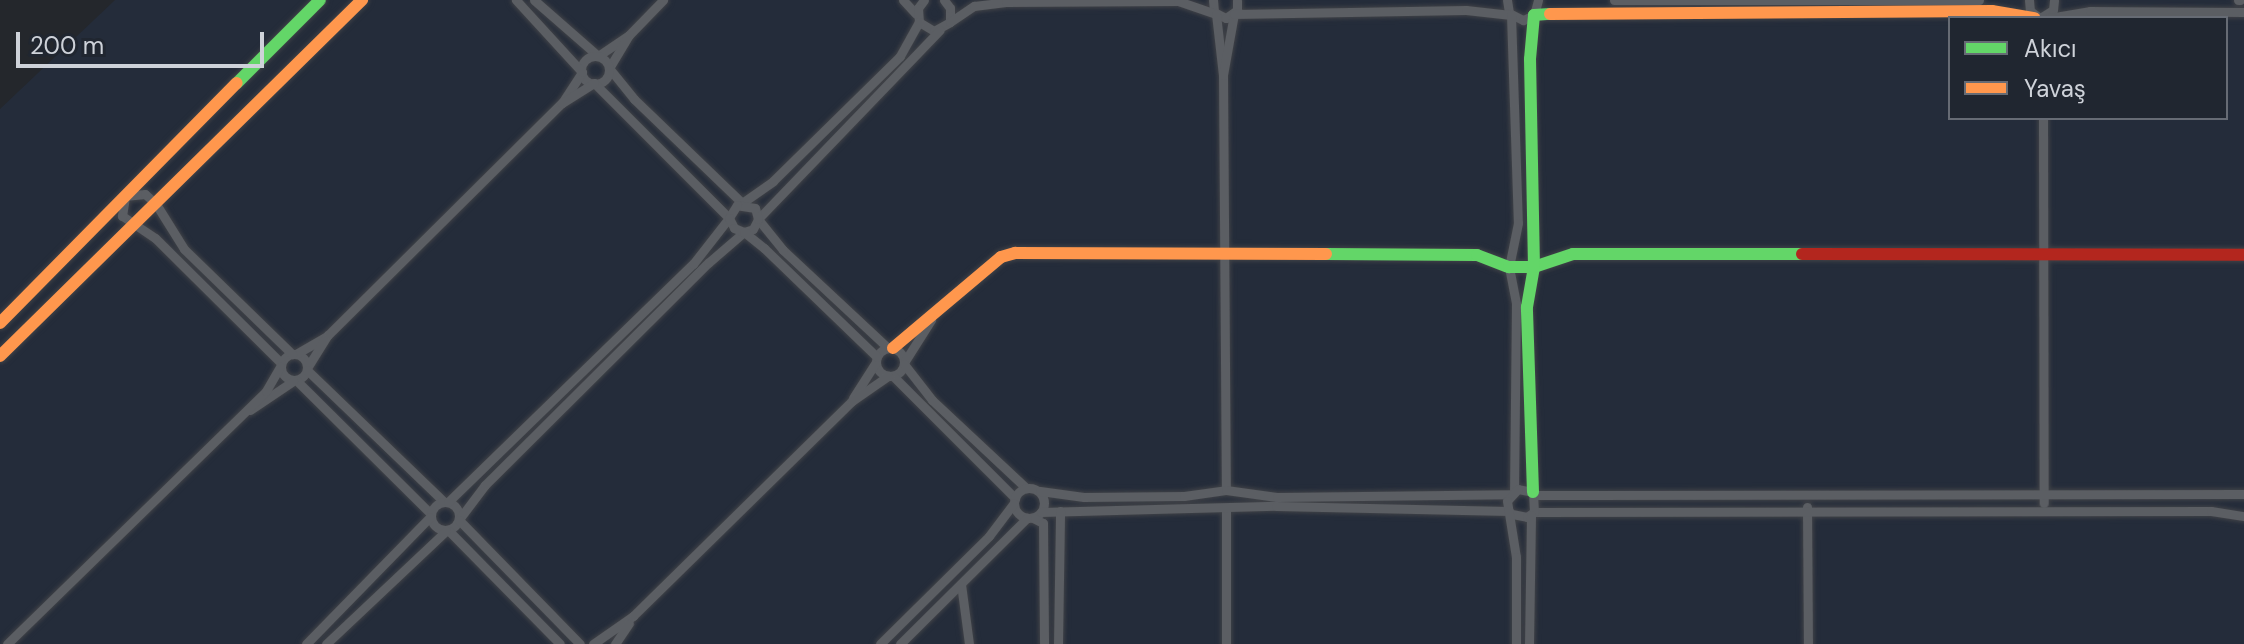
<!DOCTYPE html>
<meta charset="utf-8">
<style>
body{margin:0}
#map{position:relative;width:2244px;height:644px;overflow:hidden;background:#24272c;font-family:"DM Sans",sans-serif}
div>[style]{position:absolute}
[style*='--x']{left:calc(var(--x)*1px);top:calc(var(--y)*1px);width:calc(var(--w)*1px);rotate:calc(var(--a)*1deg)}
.built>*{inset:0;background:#242c3a}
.roads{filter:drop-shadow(0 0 2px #404247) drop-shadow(0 0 2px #404247)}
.street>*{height:9px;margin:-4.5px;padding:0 4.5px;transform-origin:4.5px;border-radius:4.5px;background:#5b5e63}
.street>.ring{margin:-4.5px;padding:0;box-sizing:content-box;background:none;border:9px solid #5b5e63;border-radius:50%}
.fast>*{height:12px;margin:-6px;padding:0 6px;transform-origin:6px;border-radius:6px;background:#63d668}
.slow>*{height:12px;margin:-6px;padding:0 6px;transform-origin:6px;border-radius:6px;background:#ff974d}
.jam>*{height:12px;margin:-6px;padding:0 6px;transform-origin:6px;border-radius:6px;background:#b3261e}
span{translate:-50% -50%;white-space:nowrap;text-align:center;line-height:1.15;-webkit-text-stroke:8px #202630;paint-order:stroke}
.legend{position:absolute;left:1948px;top:16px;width:280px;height:104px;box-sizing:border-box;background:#202630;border:2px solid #666b74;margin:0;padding:10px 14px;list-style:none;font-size:24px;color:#ced2d9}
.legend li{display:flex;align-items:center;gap:16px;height:40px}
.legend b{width:40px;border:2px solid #666b74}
.scale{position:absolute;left:16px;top:32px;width:248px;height:36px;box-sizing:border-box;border:4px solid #ced2d9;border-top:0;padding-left:10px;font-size:24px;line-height:28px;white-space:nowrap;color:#ced2d9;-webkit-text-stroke:6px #202630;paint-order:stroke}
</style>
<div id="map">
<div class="built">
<div style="clip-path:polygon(evenodd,115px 0,2244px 0,2244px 644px,0 644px,0 109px,115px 0,1950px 18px,2226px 18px,2226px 118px,1950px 118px,1950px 18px)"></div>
</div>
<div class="roads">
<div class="street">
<div style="--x:534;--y:0;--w:85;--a:41.2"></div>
<div style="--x:598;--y:56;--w:37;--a:-34"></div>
<div style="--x:629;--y:35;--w:49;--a:-45.8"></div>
<div style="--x:903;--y:0;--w:19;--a:47"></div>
<div style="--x:924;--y:0;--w:10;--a:127"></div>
<div style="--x:918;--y:8;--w:14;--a:86"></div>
<div style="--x:919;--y:22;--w:17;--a:31"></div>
<div style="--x:934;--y:31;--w:18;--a:-29"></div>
<div style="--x:950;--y:22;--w:14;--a:-90"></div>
<div style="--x:950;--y:8;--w:10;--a:-127"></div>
<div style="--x:1213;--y:0;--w:12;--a:85"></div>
<div style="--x:1214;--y:12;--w:13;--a:27"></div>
<div style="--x:1226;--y:18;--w:14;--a:-36"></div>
<div style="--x:1237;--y:10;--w:10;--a:-90"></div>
<div style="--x:1507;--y:0;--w:13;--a:81"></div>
<div style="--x:1509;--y:13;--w:16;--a:27"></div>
<div style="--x:1523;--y:20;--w:12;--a:-24"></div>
<div style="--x:1534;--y:15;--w:16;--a:-75"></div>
<div style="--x:1614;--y:0;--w:365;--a:0"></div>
<div style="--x:2029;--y:0;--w:11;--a:85"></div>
<div style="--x:2030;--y:11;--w:12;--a:35"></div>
<div style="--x:2040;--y:18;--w:15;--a:-32"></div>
<div style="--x:2053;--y:10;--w:10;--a:-84"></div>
<div style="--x:2238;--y:0;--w:2;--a:0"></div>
<div style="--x:2049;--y:18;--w:42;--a:-9.7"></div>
<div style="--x:2090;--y:11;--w:154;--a:0.4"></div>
<div style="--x:950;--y:22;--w:29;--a:-34"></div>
<div style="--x:974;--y:6;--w:32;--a:-7"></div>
<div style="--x:1006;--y:2;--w:172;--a:-0.3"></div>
<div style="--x:1178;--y:1;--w:40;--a:18.9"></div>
<div style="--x:1216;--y:14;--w:61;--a:83.5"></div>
<div style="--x:1223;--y:75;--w:415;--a:89.6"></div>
<div style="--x:629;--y:35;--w:39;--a:121"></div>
<div style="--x:609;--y:68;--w:40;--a:51"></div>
<div style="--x:634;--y:99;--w:150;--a:43.9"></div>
<div style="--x:742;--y:203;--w:38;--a:-35"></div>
<div style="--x:773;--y:181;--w:178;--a:-44.5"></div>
<div style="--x:900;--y:56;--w:39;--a:-61"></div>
<div class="ring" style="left:581px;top:56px;width:19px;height:19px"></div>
<div style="--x:1223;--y:75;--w:62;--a:-79.8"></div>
<div style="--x:1234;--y:14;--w:232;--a:-1"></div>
<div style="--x:1466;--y:10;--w:45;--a:6.3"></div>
<div style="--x:1511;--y:15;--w:208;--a:88.1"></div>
<div style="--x:1518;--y:223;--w:45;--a:101.6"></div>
<div style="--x:1509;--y:267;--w:38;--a:79"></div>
<div style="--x:1516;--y:304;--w:187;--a:90.6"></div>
<div style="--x:2043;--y:118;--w:385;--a:89.9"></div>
<div class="ring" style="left:876px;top:348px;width:19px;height:19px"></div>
<div style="--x:888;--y:348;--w:144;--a:-137"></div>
<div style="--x:783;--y:250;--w:40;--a:-129"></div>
<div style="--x:758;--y:219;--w:262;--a:-46.1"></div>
<div class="ring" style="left:281px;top:354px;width:17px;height:17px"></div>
<div style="--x:296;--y:354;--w:34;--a:-30"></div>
<div style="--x:905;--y:361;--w:49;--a:-57.6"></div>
<div style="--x:281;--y:363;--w:177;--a:-135.2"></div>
<div style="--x:155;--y:238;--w:40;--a:-146"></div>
<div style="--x:122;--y:216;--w:20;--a:-81"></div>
<div style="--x:125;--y:196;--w:20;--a:-6"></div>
<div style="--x:145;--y:194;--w:15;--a:42"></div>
<div style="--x:156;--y:204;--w:53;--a:58.1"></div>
<div style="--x:184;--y:249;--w:151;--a:44.2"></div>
<div style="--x:904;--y:364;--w:46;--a:52.1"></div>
<div style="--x:932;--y:400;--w:129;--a:43.1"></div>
<div style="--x:307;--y:368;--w:39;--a:-58"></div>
<div style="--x:328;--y:335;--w:330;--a:-44.8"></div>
<div style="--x:562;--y:103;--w:37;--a:-57"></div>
<div style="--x:582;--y:72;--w:98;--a:-132.5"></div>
<div style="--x:307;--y:370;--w:190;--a:43.9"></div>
<div style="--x:893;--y:376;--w:173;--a:45"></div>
<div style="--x:296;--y:380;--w:190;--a:44.8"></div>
<div style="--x:853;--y:398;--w:43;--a:-57.4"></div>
<div style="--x:250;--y:410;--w:52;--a:-34"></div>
<div class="ring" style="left:1014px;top:488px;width:21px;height:21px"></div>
<div style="--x:1040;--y:491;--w:44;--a:7.8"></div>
<div style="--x:1084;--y:497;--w:100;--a:-0.6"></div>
<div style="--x:1184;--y:496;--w:42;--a:-8.1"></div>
<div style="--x:1226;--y:490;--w:51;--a:7.8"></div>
<div style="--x:1277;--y:497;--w:233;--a:-0.7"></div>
<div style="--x:1535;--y:495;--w:709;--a:-0.08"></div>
<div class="ring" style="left:431px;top:502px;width:19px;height:19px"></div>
<div style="--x:448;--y:502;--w:342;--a:-44.2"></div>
<div style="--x:693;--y:264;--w:58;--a:-52"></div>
<div style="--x:729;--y:218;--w:191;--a:-135"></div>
<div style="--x:594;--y:83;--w:38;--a:148"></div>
<div style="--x:1807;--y:507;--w:137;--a:89.6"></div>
<div style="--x:1226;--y:509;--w:135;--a:90"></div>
<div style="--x:1041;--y:512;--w:235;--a:-1.5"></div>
<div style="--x:1276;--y:506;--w:233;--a:1.2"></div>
<div style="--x:1534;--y:512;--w:677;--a:-0.08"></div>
<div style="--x:2211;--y:511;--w:33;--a:9"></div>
<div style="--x:1512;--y:514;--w:15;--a:11"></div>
<div style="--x:1527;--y:517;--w:9;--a:-36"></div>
<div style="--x:1534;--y:512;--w:20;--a:-93"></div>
<div style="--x:1533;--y:492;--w:15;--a:-169"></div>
<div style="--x:1518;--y:489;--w:16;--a:133"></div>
<div style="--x:1507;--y:501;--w:57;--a:80.9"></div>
<div style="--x:1516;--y:557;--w:87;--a:90"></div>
<div style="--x:460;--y:518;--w:41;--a:-52.9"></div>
<div style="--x:485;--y:485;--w:315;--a:-44.9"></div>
<div style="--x:708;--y:263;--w:48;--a:-40.7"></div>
<div style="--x:744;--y:232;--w:9;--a:-18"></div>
<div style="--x:753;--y:229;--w:11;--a:-63"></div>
<div style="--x:758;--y:219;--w:11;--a:-105"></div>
<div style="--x:755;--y:208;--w:18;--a:-171"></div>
<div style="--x:737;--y:205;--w:15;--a:122"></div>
<div style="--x:729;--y:218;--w:11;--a:63"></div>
<div style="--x:734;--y:228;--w:11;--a:22"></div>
<div style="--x:744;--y:232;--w:26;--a:39"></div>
<div style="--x:764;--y:248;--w:157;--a:44"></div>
<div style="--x:1033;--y:518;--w:11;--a:27"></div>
<div style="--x:1043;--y:523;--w:121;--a:89.5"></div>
<div style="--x:459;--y:520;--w:173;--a:45.7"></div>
<div style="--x:449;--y:531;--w:158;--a:45.5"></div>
<div style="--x:961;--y:584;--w:61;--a:82.4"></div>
<div style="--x:7;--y:644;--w:362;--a:-44.3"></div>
<div style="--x:266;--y:391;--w:28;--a:-60"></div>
<div style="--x:306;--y:644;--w:177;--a:-45.7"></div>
<div style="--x:326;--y:644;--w:165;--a:-43.3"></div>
<div style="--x:593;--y:644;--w:49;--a:-35"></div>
<div style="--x:633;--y:616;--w:307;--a:-44.5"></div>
<div style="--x:852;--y:401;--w:44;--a:-34.8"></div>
<div style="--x:615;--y:644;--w:25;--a:-56"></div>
<div style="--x:880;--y:644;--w:153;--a:-44.7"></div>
<div style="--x:989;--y:536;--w:41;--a:-52.9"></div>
<div style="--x:900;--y:644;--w:179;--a:-44.8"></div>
<div style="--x:1058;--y:644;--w:133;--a:-89.1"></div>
<div style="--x:1529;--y:644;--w:129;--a:-89.1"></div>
</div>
<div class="fast">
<div style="--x:237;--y:83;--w:117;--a:-45"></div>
<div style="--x:1326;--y:254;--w:151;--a:0.4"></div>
<div style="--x:1477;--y:255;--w:34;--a:21"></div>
<div style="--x:1509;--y:267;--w:25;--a:0"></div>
<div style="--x:1534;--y:267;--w:41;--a:-18.4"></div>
<div style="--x:1573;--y:254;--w:229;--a:0"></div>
<div style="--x:1533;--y:492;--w:185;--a:-91.9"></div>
<div style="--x:1527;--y:307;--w:41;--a:-80.1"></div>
<div style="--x:1534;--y:267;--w:208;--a:-91.1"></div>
<div style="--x:1530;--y:59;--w:44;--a:-84.8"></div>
<div style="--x:1534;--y:15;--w:16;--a:-4"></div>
</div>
<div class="slow">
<div style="--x:1550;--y:14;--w:442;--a:-0.4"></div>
<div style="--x:1992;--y:11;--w:43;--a:9.5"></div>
<div style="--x:0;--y:323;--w:337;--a:-45.4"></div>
<div style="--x:893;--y:348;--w:141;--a:-40.1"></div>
<div style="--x:1001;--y:257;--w:15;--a:-16"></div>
<div style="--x:1015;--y:253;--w:311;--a:0.2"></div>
<div style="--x:0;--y:356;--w:508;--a:-44.52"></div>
</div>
<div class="jam">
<div style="--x:1802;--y:254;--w:442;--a:0.1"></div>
</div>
</div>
<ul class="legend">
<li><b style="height:10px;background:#63d668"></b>Akıcı</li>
<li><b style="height:10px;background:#ff974d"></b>Yavaş</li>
</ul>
<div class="scale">200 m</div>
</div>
